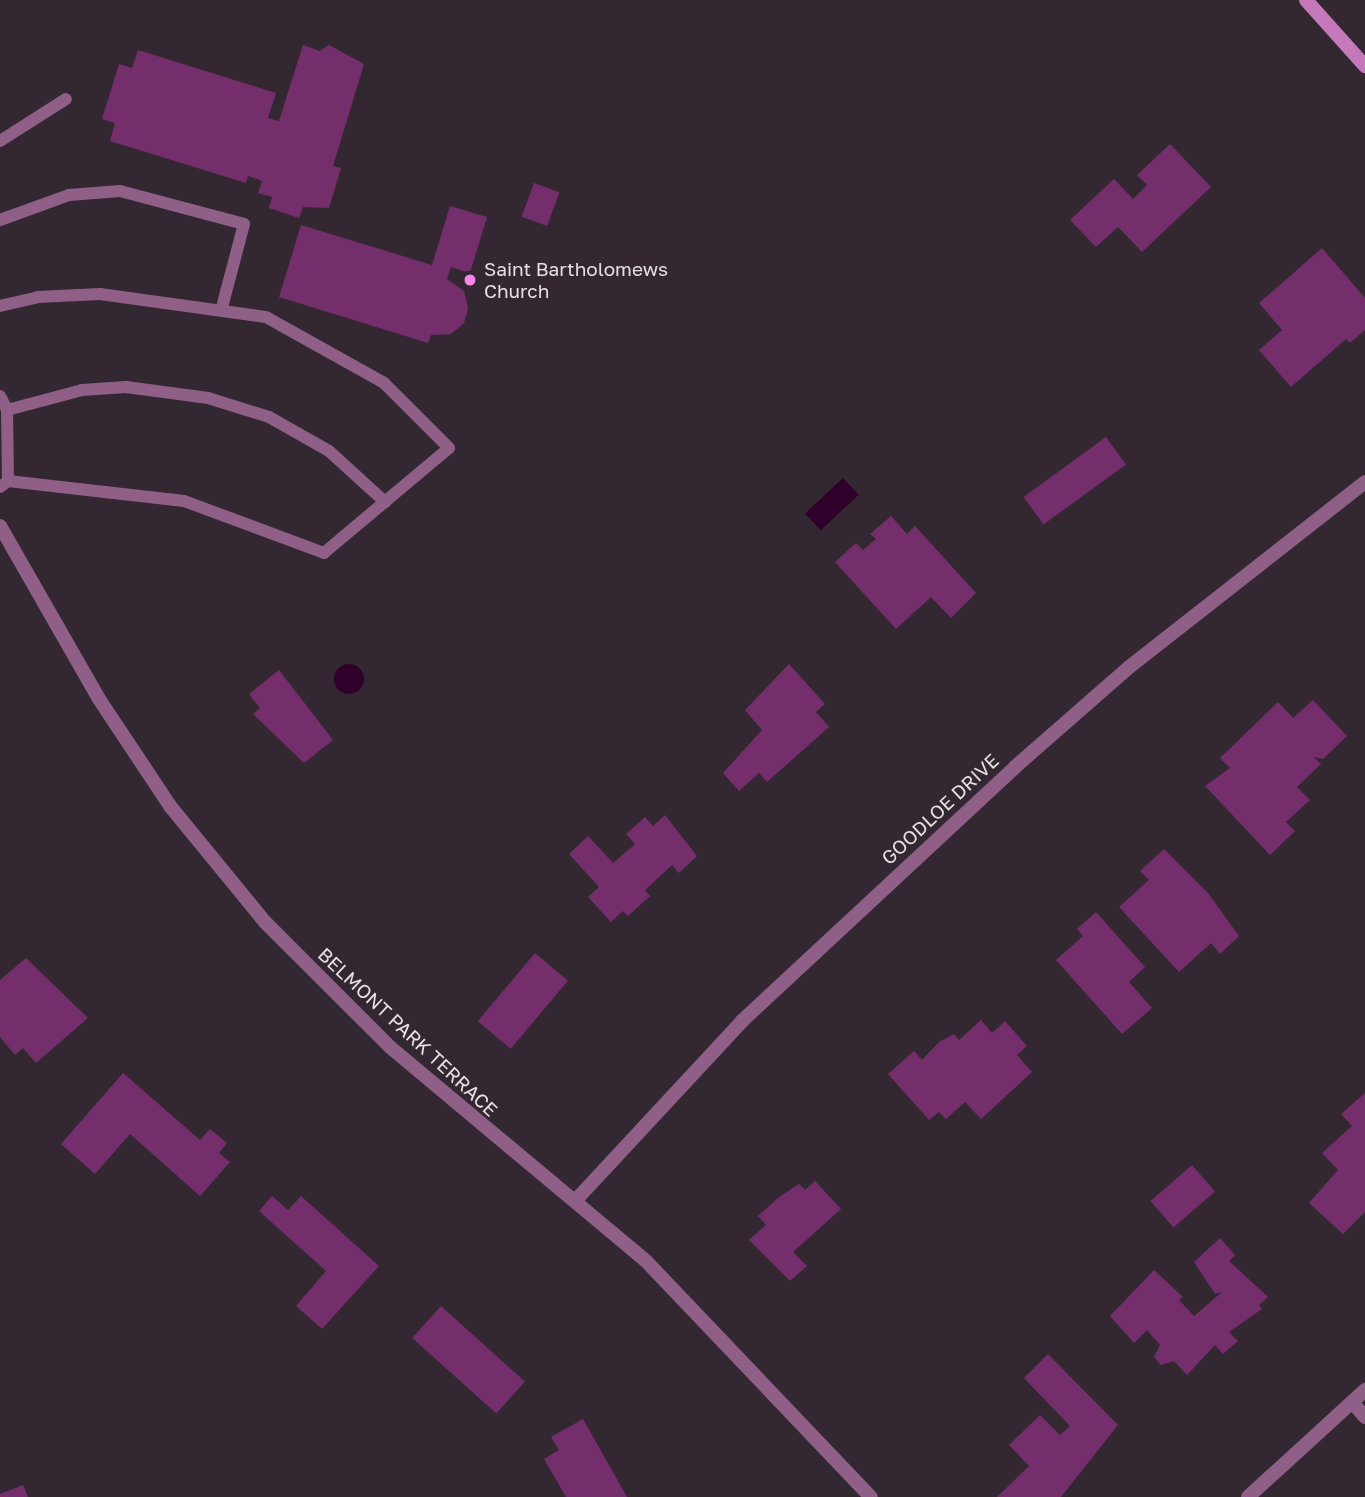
<!DOCTYPE html>
<style>
body{margin:0}
#map{position:relative;width:1365px;height:1497px;overflow:hidden;background:#332831;font-family:"Golos Text",sans-serif}
div>[style]{position:absolute}
[style*='--x']{left:calc(var(--x)*1px);top:calc(var(--y)*1px);width:calc(var(--w)*1px);rotate:calc(var(--a)*1deg)}
.water>*{inset:0;background:#2f002a;transform-origin:0 0}
.round{border-radius:50%}
.building>*{inset:0;background:#742e6b;transform-origin:0 0}
.service>*{height:12px;margin:-6px;padding:0 6px;transform-origin:6px;border-radius:6px;background:#8f5f87}
.minor>*{height:14px;margin:-7px;padding:0 7px;transform-origin:7px;border-radius:7px;background:#8f5f87}
.tertiary>*{height:14px;margin:-7px;padding:0 7px;transform-origin:7px;border-radius:7px;background:#8f5f87}
.secondary>*{height:14px;margin:-7px;padding:0 7px;transform-origin:7px;border-radius:7px;background:#c679ba}
.dots>*{width:19px;height:19px;translate:-50% -50%;box-sizing:border-box;border:4px solid #332831;border-radius:50%}
span{translate:-50% -50%;white-space:nowrap;text-align:center;line-height:1.15;-webkit-text-stroke:5px #332831;paint-order:stroke}
.poi-label{font-size:19px;color:#e6dfe4}
.left{translate:0 -50%;text-align:left}
.street-label{font-size:19px;color:#e6dfe4}
</style>
<div id="map">
<div class="water">
<div style="left:843px;top:478px;width:23px;height:52px;rotate:47deg"></div>
<div class="round" style="left:334px;top:664px;width:30px;height:30px"></div>
</div>
<div class="building">
<div style="clip-path:polygon(303px 45px,320px 51px,329px 45px,364px 64px,333px 166px,341px 168px,329px 208px,303px 207px,299px 218px,269px 208px,272px 197px,258px 193px,262px 181px,248px 176px,246px 183px,110px 141px,115px 123px,102px 119px,119px 64px,132px 68px,138px 50px,276px 93px,268px 118px,279px 121px)"></div>
<div style="clip-path:polygon(1170px 144px,1211px 187px,1142px 252px,1118px 227px,1096px 247px,1070px 220px,1114px 179px,1133px 199px,1147px 185px,1137px 175px)"></div>
<div style="left:534px;top:183px;width:27px;height:36px;rotate:20deg"></div>
<div style="clip-path:polygon(450px 206px,487px 217px,470px 273px,451px 267px,447px 279px,464px 291px,468px 308px,464px 323px,451px 334px,431px 335px,428px 343px,279px 297px,301px 225px,432px 265px)"></div>
<div style="clip-path:polygon(1322px 248px,1365px 298px,1365px 330px,1350px 343px,1346px 339px,1291px 387px,1259px 350px,1282px 330px,1259px 303px)"></div>
<div style="left:1106px;top:437px;width:34px;height:102px;rotate:54deg"></div>
<div style="clip-path:polygon(891px 516px,907px 534px,915px 526px,976px 593px,951px 618px,931px 597px,896px 629px,835px 562px,856px 543px,863px 550px,876px 539px,870px 534px)"></div>
<div style="clip-path:polygon(789px 664px,825px 704px,816px 712px,829px 727px,767px 782px,759px 773px,739px 791px,723px 773px,762px 730px,745px 710px)"></div>
<div style="clip-path:polygon(279px 670px,333px 740px,304px 763px,253px 714px,260px 708px,249px 694px)"></div>
<div style="clip-path:polygon(1313px 700px,1347px 736px,1323px 759px,1314px 757px,1321px 764px,1297px 787px,1310px 800px,1286px 822px,1295px 831px,1270px 855px,1205px 786px,1230px 768px,1220px 758px,1278px 702px,1293px 718px)"></div>
<div style="clip-path:polygon(665px 815px,697px 856px,679px 873px,672px 865px,645px 890px,650px 896px,628px 916px,623px 911px,611px 922px,588px 897px,599px 887px,569px 854px,588px 836px,613px 863px,635px 844px,626px 834px,645px 817px,653px 826px)"></div>
<div style="clip-path:polygon(1164px 849px,1208px 893px,1239px 936px,1220px 954px,1211px 943px,1179px 972px,1119px 907px,1149px 880px,1140px 871px)"></div>
<div style="clip-path:polygon(1096px 912px,1145px 967px,1129px 982px,1152px 1008px,1122px 1034px,1056px 960px,1083px 936px,1077px 929px)"></div>
<div style="left:535px;top:953px;width:43px;height:89px;rotate:40deg"></div>
<div style="clip-path:polygon(26px 958px,88px 1018px,36px 1063px,23px 1048px,15px 1055px,0 1037px,0 980px)"></div>
<div style="clip-path:polygon(981px 1020px,992px 1033px,1005px 1021px,1027px 1046px,1017px 1055px,1032px 1072px,981px 1119px,965px 1102px,946px 1119px,939px 1112px,929px 1120px,888px 1074px,914px 1051px,922px 1060px,939px 1042px,954px 1034px,959px 1040px)"></div>
<div style="clip-path:polygon(123px 1073px,200px 1140px,210px 1129px,227px 1143px,219px 1153px,230px 1162px,200px 1196px,130px 1134px,95px 1174px,61px 1144px)"></div>
<div style="clip-path:polygon(1365px 1093px,1365px 1212px,1343px 1234px,1309px 1203px,1338px 1170px,1322px 1153px,1352px 1126px,1341px 1114px)"></div>
<div style="left:1192px;top:1165px;width:35px;height:55px;rotate:49deg"></div>
<div style="clip-path:polygon(815px 1181px,841px 1209px,793px 1252px,807px 1266px,790px 1281px,749px 1240px,766px 1225px,758px 1216px,779px 1197px,799px 1184px,805px 1190px)"></div>
<div style="clip-path:polygon(272px 1196px,288px 1210px,301px 1196px,379px 1266px,322px 1329px,296px 1306px,326px 1271px,259px 1211px)"></div>
<div style="clip-path:polygon(1220px 1238px,1235px 1255px,1229px 1261px,1268px 1297px,1259px 1305px,1262px 1309px,1229px 1332px,1238px 1341px,1223px 1354px,1215px 1345px,1187px 1375px,1174px 1361px,1161px 1365px,1154px 1357px,1160px 1345px,1147px 1330px,1134px 1343px,1110px 1316px,1154px 1270px,1183px 1297px,1179px 1300px,1194px 1316px,1222px 1292px,1215px 1294px,1194px 1262px)"></div>
<div style="left:441px;top:1306px;width:113px;height:43px;rotate:42deg"></div>
<div style="clip-path:polygon(1048px 1354px,1118px 1425px,1061px 1497px,997px 1497px,1029px 1466px,1009px 1445px,1040px 1415px,1060px 1435px,1070px 1426px,1024px 1378px)"></div>
<div style="clip-path:polygon(583px 1419px,627px 1497px,566px 1497px,544px 1459px,559px 1450px,551px 1437px)"></div>
<div style="clip-path:polygon(23px 1485px,28px 1497px,0 1497px,0 1494px)"></div>
</div>
<div class="service">
<div style="--x:0;--y:141;--w:78;--a:-32.5"></div>
<div style="--x:0;--y:220;--w:73;--a:-19.9"></div>
<div style="--x:69;--y:195;--w:51;--a:-4.5"></div>
<div style="--x:120;--y:191;--w:128;--a:14.9"></div>
<div style="--x:244;--y:224;--w:86;--a:104.8"></div>
<div style="--x:0;--y:306;--w:39;--a:-13"></div>
<div style="--x:38;--y:297;--w:62;--a:-2.8"></div>
<div style="--x:100;--y:294;--w:168;--a:7.9"></div>
<div style="--x:266;--y:317;--w:135;--a:29.2"></div>
<div style="--x:384;--y:383;--w:92;--a:45"></div>
<div style="--x:449;--y:448;--w:163;--a:140"></div>
<div style="--x:324;--y:553;--w:149;--a:-159.6"></div>
<div style="--x:184;--y:501;--w:177;--a:-173.5"></div>
<div style="--x:8;--y:481;--w:10;--a:143"></div>
<div style="--x:0;--y:396;--w:16;--a:63"></div>
<div style="--x:8;--y:481;--w:71;--a:-90.8"></div>
<div style="--x:7;--y:410;--w:78;--a:-14.9"></div>
<div style="--x:82;--y:390;--w:44;--a:-3.9"></div>
<div style="--x:126;--y:387;--w:83;--a:7.6"></div>
<div style="--x:208;--y:398;--w:64;--a:17.3"></div>
<div style="--x:269;--y:417;--w:69;--a:29.5"></div>
<div style="--x:329;--y:451;--w:76;--a:42.3"></div>
</div>
<div class="minor">
<div style="--x:0;--y:526;--w:199;--a:60.2"></div>
<div style="--x:99;--y:699;--w:128;--a:56.4"></div>
<div style="--x:170;--y:806;--w:150;--a:50.7"></div>
<div style="--x:265;--y:922;--w:177;--a:45"></div>
<div style="--x:390;--y:1047;--w:334;--a:39.9"></div>
<div style="--x:646;--y:1261;--w:326;--a:46.4"></div>
<div style="--x:575;--y:1201;--w:246;--a:-47.1"></div>
<div style="--x:742;--y:1021;--w:373;--a:-42.9"></div>
<div style="--x:1015;--y:767;--w:150;--a:-41.2"></div>
<div style="--x:1128;--y:668;--w:301;--a:-38.1"></div>
<div style="--x:1352;--y:1402;--w:20;--a:49"></div>
</div>
<div class="tertiary">
<div style="--x:1248;--y:1497;--w:159;--a:-42.4"></div>
</div>
<div class="secondary">
<div style="--x:1306;--y:0;--w:89;--a:48.2"></div>
</div>
<div class="dots">
<div style="left:470px;top:280px;background:#f987e9"></div>
</div>
<div class="poi-label">
<span class="left" style="left:484px;top:280px">Saint Bartholomews<br>Church</span>
</div>
<div class="street-label">
<span style="left:940px;top:809px;rotate:-43deg">GOODLOE DRIVE</span>
<span style="left:408px;top:1032px;rotate:43deg">BELMONT PARK TERRACE</span>
</div>
</div>
